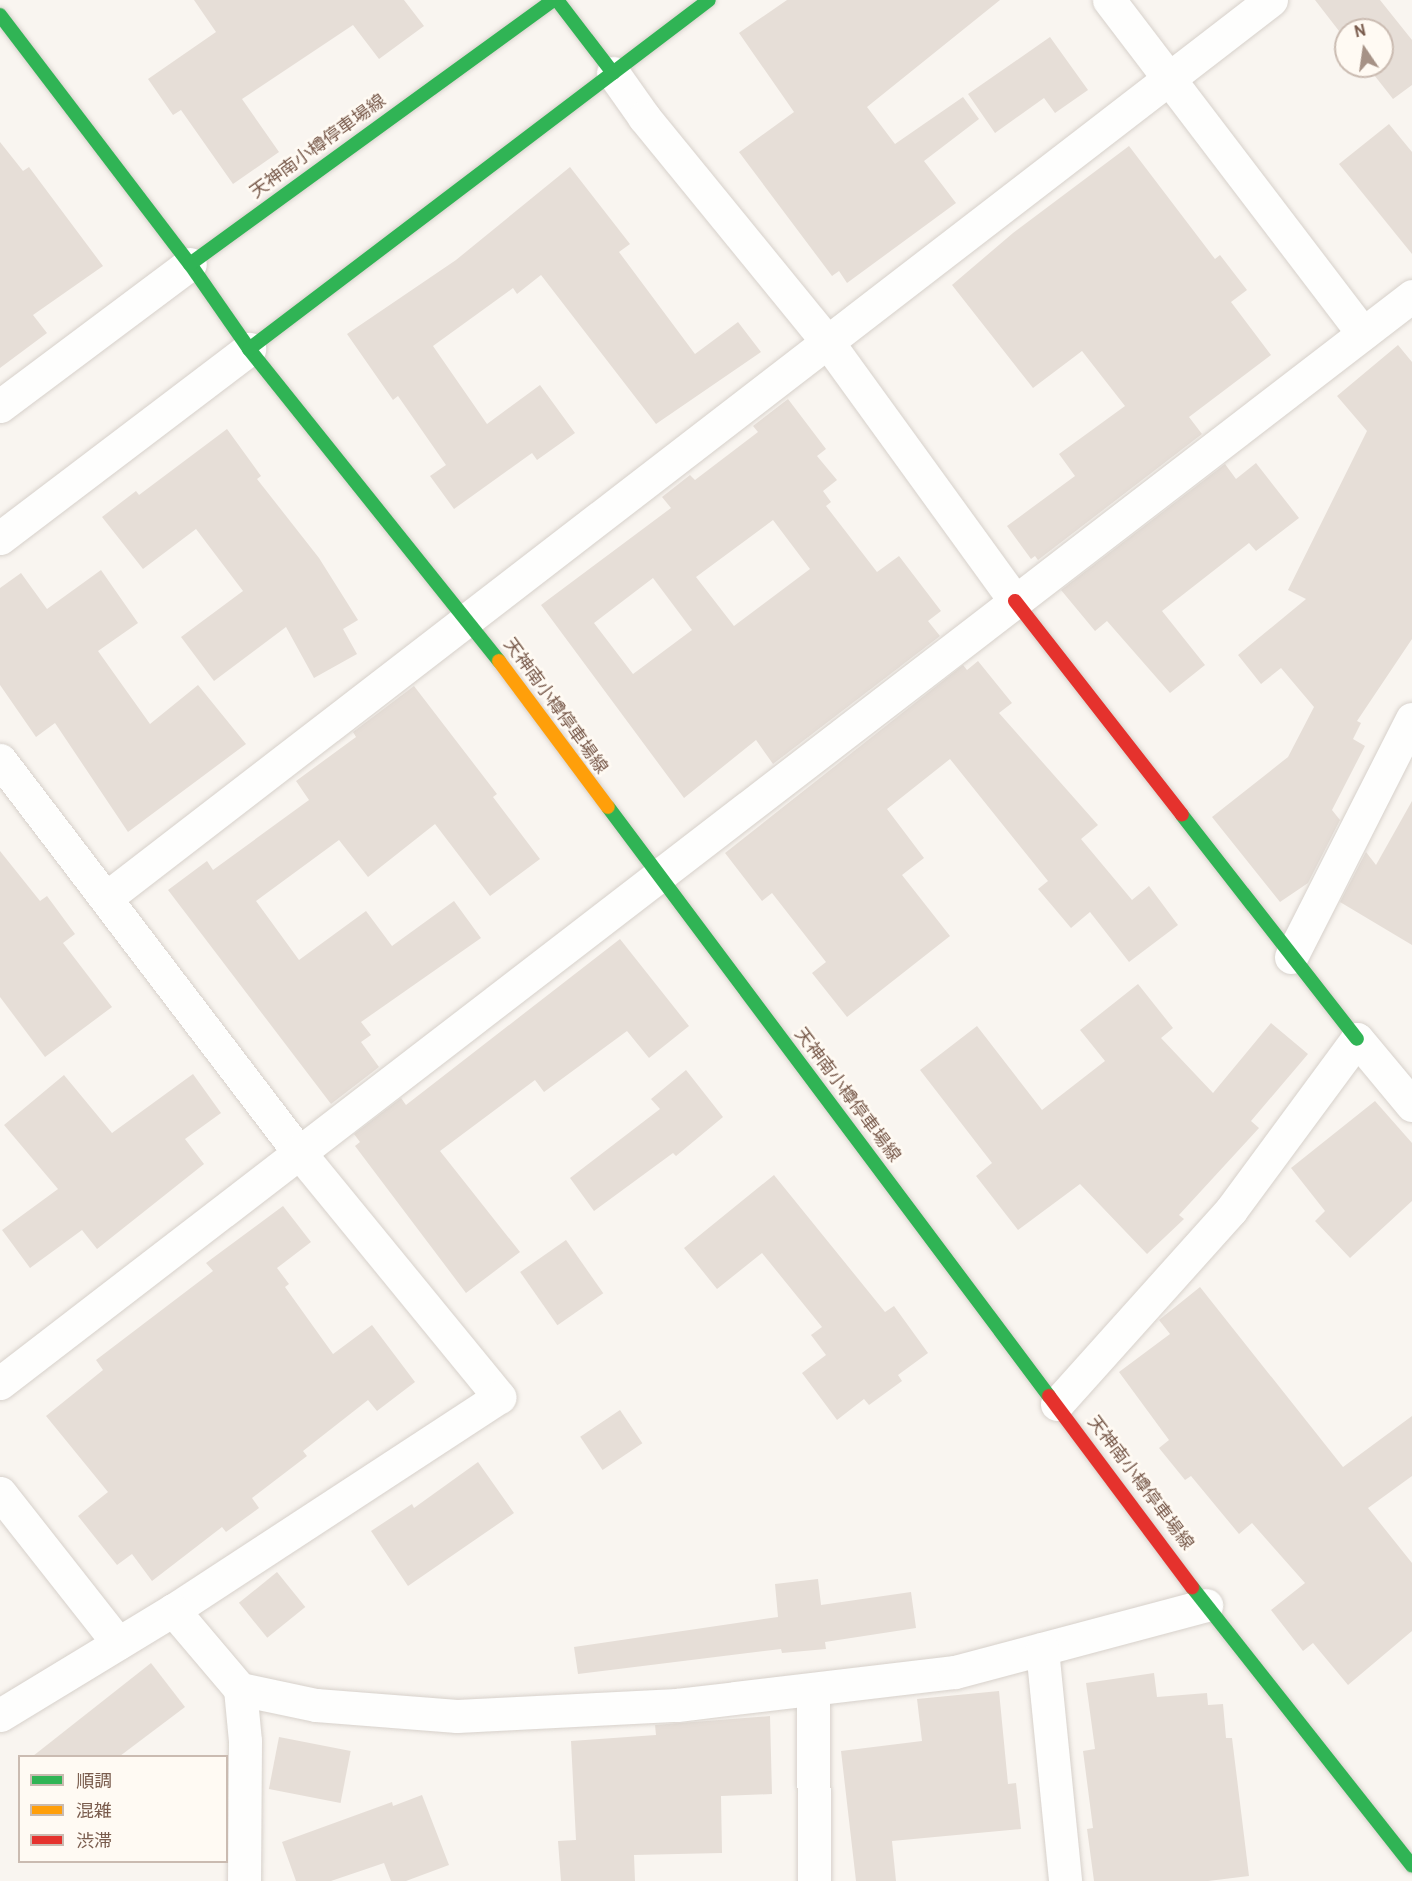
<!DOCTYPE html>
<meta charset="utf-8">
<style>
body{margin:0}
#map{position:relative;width:1412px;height:1881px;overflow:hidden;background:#f9f5f0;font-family:Overpass,"Noto Sans JP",sans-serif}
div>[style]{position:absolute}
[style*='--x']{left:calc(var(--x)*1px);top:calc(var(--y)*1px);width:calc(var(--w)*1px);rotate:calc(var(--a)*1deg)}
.building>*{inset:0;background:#e6ded7;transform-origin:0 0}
.roads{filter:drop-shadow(0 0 2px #d7d1cb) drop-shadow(0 0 2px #d7d1cb)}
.street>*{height:33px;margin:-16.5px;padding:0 16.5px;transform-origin:16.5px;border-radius:16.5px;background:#fefefd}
.fast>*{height:14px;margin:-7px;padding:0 7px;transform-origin:7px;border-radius:7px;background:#30b455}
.slow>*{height:14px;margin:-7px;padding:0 7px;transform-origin:7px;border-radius:7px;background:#ff9f0a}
.jam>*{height:14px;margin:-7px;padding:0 7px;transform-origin:7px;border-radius:7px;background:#e5322d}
span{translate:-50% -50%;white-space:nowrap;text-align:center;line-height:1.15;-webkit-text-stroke:5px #fffaf3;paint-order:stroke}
.street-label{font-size:18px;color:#7a5c4d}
.legend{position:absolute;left:18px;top:1755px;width:210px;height:108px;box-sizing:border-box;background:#fffaf3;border:2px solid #cabbb1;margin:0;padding:8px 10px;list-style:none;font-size:18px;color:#7a5c4d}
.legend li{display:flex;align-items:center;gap:12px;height:30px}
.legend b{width:30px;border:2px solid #cabbb1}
.north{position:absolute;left:1334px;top:18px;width:60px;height:60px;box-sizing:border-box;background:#fffaf3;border:2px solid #cabbb1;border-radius:50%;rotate:347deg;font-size:16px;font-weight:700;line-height:24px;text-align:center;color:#7a5c4d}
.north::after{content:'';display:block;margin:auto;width:21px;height:27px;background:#a69286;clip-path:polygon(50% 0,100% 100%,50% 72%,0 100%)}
</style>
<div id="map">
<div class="building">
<div style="clip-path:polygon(194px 0,404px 0,424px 26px,379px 59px,353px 25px,242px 99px,279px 152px,233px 184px,181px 110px,173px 115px,148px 79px,216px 32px)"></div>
<div style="clip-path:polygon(787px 0,1000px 0,867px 107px,895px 144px,963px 97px,979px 119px,924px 161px,956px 203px,847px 283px,839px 271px,832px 276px,739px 152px,794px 112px,739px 33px)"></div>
<div style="clip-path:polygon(1315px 0,1380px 0,1412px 40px,1412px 85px,1393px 99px,1367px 66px,1382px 66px,1382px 30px,1346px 30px,1346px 40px)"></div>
<div style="clip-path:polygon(1050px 37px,1088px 90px,1055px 113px,1044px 98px,995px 133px,968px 94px)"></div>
<div style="clip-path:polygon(1389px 124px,1412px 152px,1412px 254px,1339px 164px)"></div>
<div style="clip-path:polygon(0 142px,23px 171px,29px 167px,103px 266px,33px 315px,47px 333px,0 368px)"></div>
<div style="clip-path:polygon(1129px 146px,1215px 259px,1220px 255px,1247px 290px,1231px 302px,1271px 355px,1189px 417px,1202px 434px,1038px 560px,1035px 556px,1031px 559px,1007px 526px,1075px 476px,1059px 454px,1125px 406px,1082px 351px,1033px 388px,952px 285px,1013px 233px)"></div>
<div style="clip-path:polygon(570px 167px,630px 244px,619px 252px,695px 354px,738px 322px,761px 352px,656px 424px,541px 275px,517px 294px,513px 288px,433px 346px,487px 424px,540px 385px,575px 433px,537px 460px,532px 453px,454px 509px,430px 476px,446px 465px,398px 396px,393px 400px,347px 334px,456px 260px)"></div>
<div style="clip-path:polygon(1398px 345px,1412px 362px,1412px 639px,1357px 721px,1361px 723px,1353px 739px,1365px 746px,1332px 810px,1340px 820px,1308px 883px,1280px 902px,1212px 817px,1288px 757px,1314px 707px,1281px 668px,1261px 684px,1238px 655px,1306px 599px,1288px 590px,1367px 431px,1337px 396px)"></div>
<div style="clip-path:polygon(evenodd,788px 399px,826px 449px,817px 456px,837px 480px,823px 491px,831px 502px,826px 506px,877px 572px,899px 556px,941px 611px,928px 621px,940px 636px,773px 764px,756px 740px,684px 798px,541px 605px,671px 508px,662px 497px,690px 475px,695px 480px,758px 432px,753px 426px,788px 399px,773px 520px,810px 569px,734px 626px,696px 577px,773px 520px,788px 399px,653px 578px,692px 630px,633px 674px,594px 623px,653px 578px)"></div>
<div style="clip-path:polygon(227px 429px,261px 476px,257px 479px,319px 558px,358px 620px,343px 629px,357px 654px,314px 678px,286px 627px,214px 681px,181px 637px,243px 591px,196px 529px,143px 569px,102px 517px,136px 491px,139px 495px)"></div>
<div style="clip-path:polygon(1256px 463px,1299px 518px,1256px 551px,1249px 543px,1162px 611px,1205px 665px,1170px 693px,1107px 621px,1095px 631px,1061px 590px,1225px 464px,1236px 479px)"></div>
<div style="clip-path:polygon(101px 570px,138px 623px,98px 651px,150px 724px,198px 685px,246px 744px,128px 832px,55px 723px,36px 737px,0 685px,0 588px,21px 573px,47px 609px)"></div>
<div style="clip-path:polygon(978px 661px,1012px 703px,999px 713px,1098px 825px,1081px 839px,1132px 900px,1149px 886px,1178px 925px,1129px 962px,1090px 912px,1071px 928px,1038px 889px,1048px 881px,950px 759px,887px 809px,924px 858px,902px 875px,950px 936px,847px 1017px,812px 973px,826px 962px,772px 893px,762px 901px,725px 853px,963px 665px,967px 670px)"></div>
<div style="clip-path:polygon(414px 686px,497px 794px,493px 797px,540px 859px,490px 896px,435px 824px,368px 877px,339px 840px,256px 901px,299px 960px,366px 911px,392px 946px,454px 901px,481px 938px,361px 1022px,371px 1035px,361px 1042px,379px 1067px,331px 1104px,168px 890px,207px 861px,213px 870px,309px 800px,296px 781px,356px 737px,353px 732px)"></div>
<div style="clip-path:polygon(1412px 801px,1412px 945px,1340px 902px,1366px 852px,1376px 865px)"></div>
<div style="clip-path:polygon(0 851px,40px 901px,47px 896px,75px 934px,63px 943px,112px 1007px,45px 1057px,0 997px)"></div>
<div style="clip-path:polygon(620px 939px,689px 1026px,649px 1058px,627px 1031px,544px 1092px,535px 1080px,440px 1151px,520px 1252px,466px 1293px,355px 1146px,360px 1142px,354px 1134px,401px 1098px,406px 1105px)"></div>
<div style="clip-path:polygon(1138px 984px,1173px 1028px,1161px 1038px,1213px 1093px,1271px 1023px,1308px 1054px,1251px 1121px,1259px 1128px,1179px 1215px,1184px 1219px,1147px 1254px,1080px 1184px,1018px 1230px,976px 1176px,992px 1163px,920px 1070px,977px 1026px,1042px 1110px,1105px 1061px,1080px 1030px)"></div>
<div style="clip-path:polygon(686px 1070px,723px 1117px,676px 1156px,673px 1153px,594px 1211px,570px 1178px,660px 1109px,651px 1099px)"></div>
<div style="clip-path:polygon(193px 1074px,221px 1113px,185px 1139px,204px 1164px,97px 1249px,82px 1230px,30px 1268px,2px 1230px,58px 1189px,4px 1125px,64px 1075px,112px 1133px)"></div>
<div style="clip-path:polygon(1375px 1101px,1412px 1143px,1412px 1201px,1350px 1258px,1315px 1221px,1325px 1211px,1291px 1168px)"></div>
<div style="clip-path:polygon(774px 1175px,885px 1312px,894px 1306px,928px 1353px,898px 1375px,902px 1381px,869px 1405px,864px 1399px,837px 1420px,802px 1373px,826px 1355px,811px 1335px,822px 1327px,762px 1253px,717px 1289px,684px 1248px)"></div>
<div style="clip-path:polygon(283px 1206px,311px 1242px,277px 1268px,289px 1284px,285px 1287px,333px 1354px,372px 1325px,415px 1382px,377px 1411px,368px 1400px,303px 1451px,307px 1456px,252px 1498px,259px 1508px,226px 1532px,222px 1527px,152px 1581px,132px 1554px,117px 1565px,78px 1516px,108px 1492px,46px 1416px,103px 1370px,96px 1360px,213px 1271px,206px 1263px)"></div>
<div style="left:566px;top:1240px;width:65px;height:56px;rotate:55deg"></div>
<div style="clip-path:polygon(1200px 1287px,1343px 1467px,1412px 1416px,1412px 1476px,1368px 1508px,1412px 1563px,1412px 1631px,1348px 1685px,1313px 1643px,1303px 1651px,1271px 1610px,1305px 1583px,1252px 1523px,1239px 1534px,1191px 1476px,1185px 1480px,1159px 1448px,1169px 1440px,1119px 1372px,1170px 1334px,1159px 1320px)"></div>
<div style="left:620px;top:1410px;width:40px;height:48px;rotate:56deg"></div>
<div style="clip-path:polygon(478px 1462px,514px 1513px,408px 1586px,371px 1531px,412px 1504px,414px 1508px)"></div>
<div style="left:277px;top:1572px;width:45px;height:49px;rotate:51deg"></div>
<div style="clip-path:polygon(818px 1579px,821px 1605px,911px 1592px,916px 1628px,825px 1642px,826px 1649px,782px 1653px,781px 1649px,578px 1674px,574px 1647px,778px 1617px,775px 1584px)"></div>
<div style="clip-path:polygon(151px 1663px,185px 1707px,120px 1756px,33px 1756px)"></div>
<div style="clip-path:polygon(1154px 1673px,1157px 1697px,1207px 1693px,1208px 1705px,1223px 1704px,1226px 1738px,1232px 1738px,1249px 1876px,1208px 1881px,1094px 1881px,1087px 1829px,1093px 1828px,1083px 1751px,1095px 1749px,1086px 1683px)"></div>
<div style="clip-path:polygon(999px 1691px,1008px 1784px,1016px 1783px,1021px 1829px,892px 1841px,896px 1881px,856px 1881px,841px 1751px,922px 1741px,917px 1699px)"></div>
<div style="clip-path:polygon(770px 1716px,772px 1794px,721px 1796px,722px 1853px,634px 1855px,635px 1881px,561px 1881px,558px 1841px,576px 1840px,571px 1741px,656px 1735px,655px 1725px)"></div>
<div style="left:279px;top:1737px;width:73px;height:53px;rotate:11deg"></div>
<div style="clip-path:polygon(422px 1795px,449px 1865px,406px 1881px,391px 1881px,384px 1863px,331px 1881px,296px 1881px,282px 1842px,392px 1802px,393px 1806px)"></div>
</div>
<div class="roads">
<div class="street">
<div style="--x:1109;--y:0;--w:419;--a:52.7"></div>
<div style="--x:613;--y:73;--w:54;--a:54.8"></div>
<div style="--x:644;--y:117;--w:293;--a:50.8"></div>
<div style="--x:829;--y:344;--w:317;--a:54.1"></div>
<div style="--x:0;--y:406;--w:237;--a:-36.8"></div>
<div style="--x:0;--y:538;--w:313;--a:-37.2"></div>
<div style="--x:0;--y:760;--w:492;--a:52.7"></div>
<div style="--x:298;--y:1151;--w:318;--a:50.7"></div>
<div style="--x:499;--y:1397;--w:389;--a:146.8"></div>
<div style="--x:173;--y:1610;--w:202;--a:148.7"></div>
<div style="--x:106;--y:898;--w:1471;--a:-37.63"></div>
<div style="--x:1291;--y:957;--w:267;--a:-63.1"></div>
<div style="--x:0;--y:1383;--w:1782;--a:-37.59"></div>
<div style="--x:1057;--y:1404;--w:261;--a:-48.1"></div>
<div style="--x:1231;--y:1210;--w:212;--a:-53.6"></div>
<div style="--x:1357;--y:1039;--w:86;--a:50.2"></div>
<div style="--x:0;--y:1493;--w:191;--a:51.8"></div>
<div style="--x:173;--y:1610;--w:104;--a:49.7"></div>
<div style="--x:240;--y:1689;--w:78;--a:11.9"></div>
<div style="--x:316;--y:1705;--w:141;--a:4.5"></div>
<div style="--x:457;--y:1716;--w:220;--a:-2.9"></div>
<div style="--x:677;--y:1705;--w:280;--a:-6.8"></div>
<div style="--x:955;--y:1672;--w:260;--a:-14.9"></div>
<div style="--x:1042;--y:1649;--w:233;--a:84.3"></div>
<div style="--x:240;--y:1689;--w:52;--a:84.5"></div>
<div style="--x:245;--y:1741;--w:140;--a:90.4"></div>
<div style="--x:813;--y:1690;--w:191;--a:89.7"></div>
</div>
<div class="fast">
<div style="--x:557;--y:0;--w:92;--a:52.5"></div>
<div style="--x:0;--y:15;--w:313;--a:52.7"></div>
<div style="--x:190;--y:264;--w:103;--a:55.2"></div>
<div style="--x:249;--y:349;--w:400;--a:51.3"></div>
<div style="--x:190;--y:264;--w:449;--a:-36"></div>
<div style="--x:249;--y:349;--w:577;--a:-37.19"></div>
<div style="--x:608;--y:807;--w:736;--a:53.18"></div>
<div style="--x:1182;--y:815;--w:284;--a:52"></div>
<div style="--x:1192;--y:1587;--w:355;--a:51.7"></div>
</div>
<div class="slow">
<div style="--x:499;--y:661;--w:182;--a:53.3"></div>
</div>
<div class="jam">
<div style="--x:1015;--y:601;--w:271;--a:52"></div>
<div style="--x:1049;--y:1396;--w:239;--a:53.2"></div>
</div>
</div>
<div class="street-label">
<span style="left:319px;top:148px;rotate:-36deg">天神南小樽停車場線</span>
<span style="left:554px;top:707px;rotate:54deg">天神南小樽停車場線</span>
<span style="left:846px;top:1096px;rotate:53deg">天神南小樽停車場線</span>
<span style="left:1139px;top:1484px;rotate:53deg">天神南小樽停車場線</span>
</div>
<ul class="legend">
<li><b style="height:8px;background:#30b455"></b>順調</li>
<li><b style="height:8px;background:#ff9f0a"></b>混雑</li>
<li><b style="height:8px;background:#e5322d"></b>渋滞</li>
</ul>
<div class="north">N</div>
</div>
